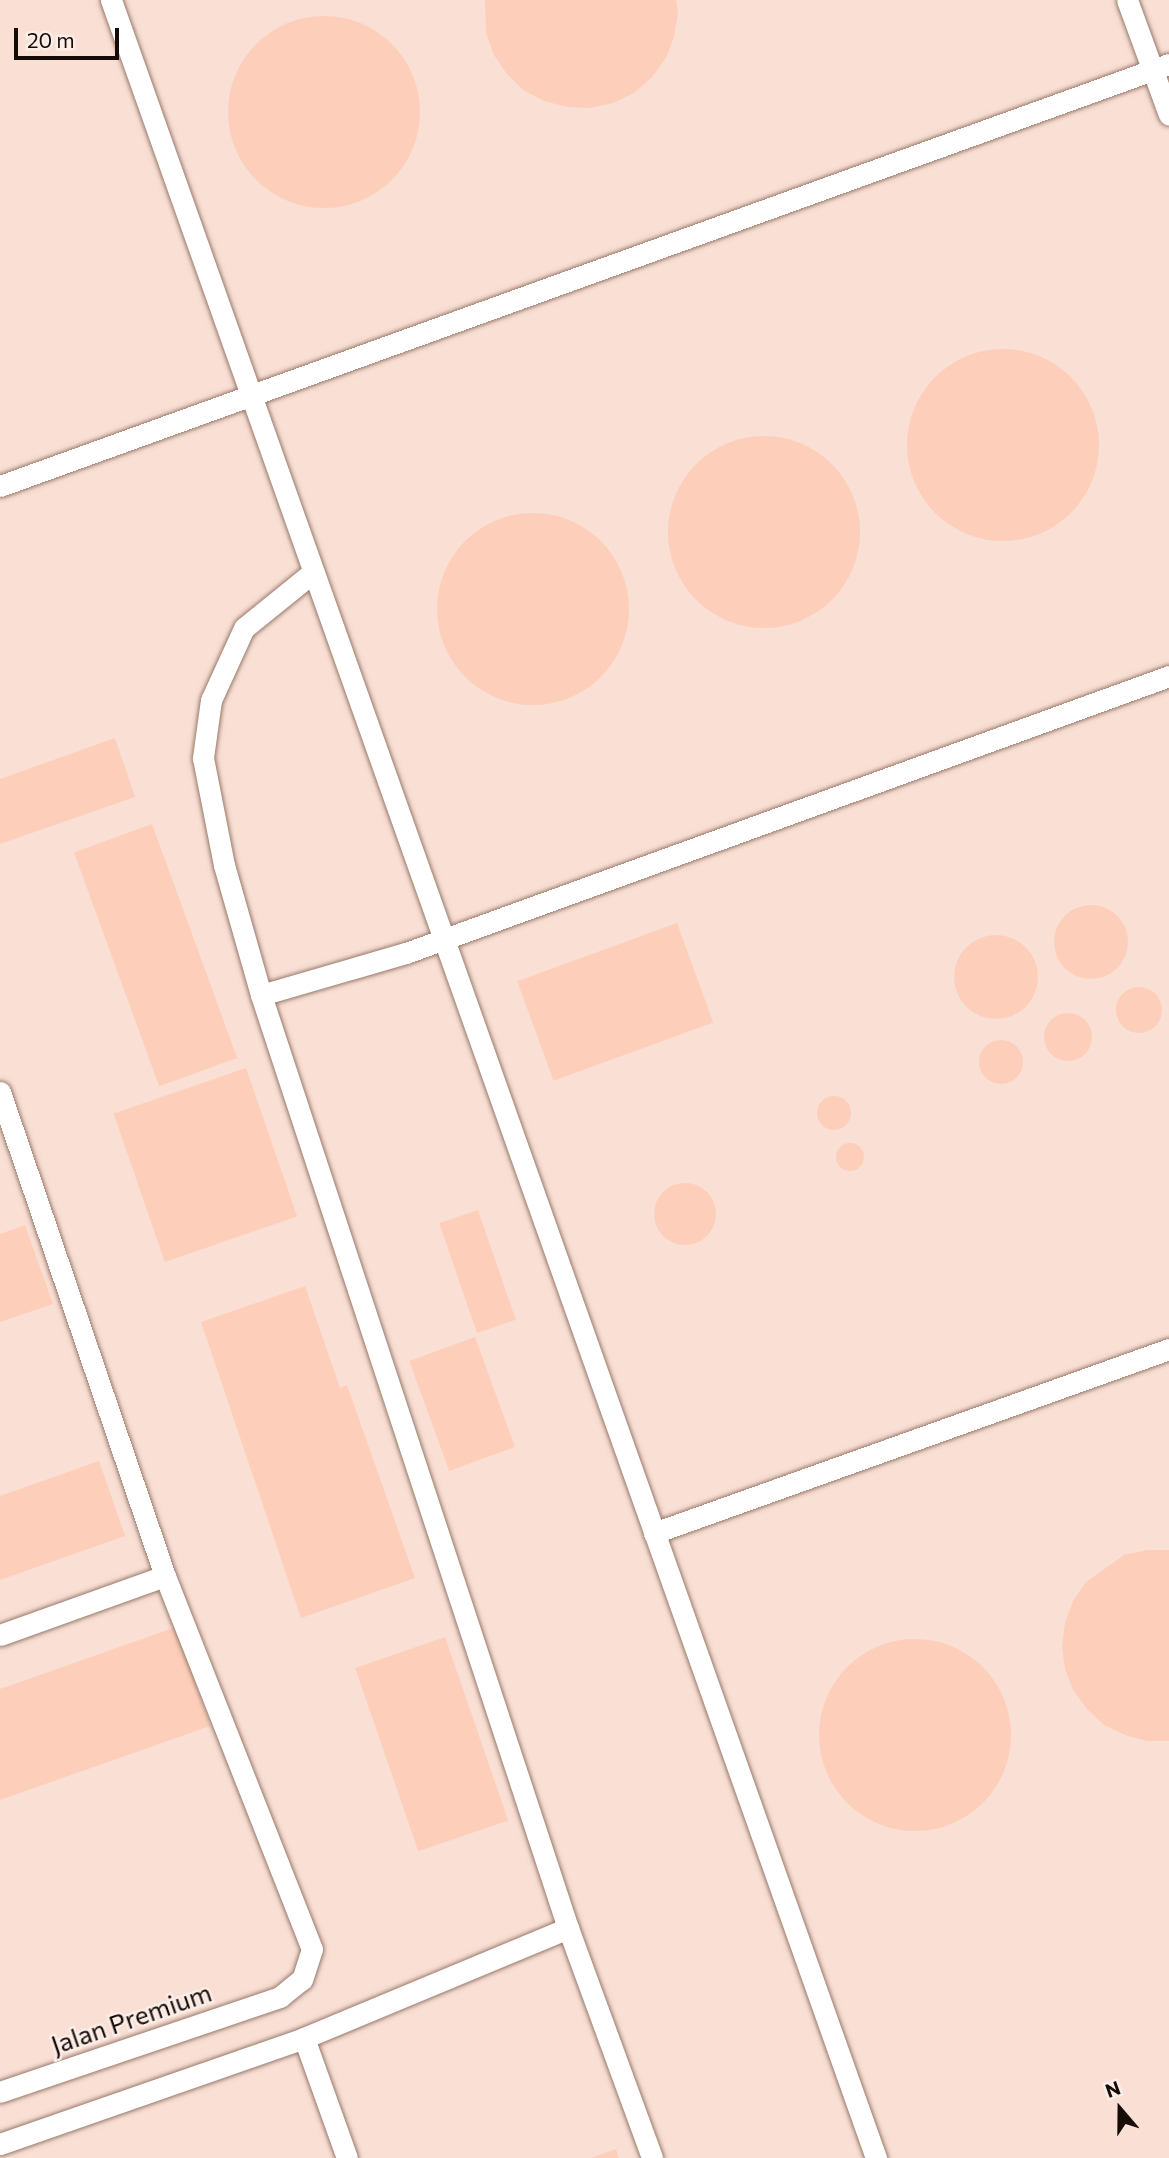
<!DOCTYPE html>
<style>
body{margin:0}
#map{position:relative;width:1169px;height:2158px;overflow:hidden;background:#fbede7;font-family:Commissioner,sans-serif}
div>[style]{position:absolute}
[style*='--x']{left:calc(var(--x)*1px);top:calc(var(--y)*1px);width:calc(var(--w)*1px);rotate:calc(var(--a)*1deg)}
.built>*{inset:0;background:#f9dfd4;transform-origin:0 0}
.building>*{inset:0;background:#fdcfbb;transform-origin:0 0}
.round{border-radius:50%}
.roads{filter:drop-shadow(0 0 2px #99796b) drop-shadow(0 0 2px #99796b)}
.lane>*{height:21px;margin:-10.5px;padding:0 10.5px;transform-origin:10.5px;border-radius:10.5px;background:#fff}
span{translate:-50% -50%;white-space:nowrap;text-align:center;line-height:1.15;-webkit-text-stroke:5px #fbede7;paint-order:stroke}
.street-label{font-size:26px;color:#160b06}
.north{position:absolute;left:1085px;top:2074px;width:70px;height:70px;-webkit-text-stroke:5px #fbede7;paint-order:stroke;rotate:340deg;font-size:19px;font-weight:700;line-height:28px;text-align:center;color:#160b06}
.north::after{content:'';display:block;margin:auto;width:24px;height:32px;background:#160b06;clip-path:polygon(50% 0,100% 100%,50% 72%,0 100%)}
.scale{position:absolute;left:14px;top:28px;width:105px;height:32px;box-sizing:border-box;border:4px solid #160b06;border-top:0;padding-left:9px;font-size:21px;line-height:24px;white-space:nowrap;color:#160b06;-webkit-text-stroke:5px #fbede7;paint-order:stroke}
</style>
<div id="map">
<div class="built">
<div style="left:0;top:0;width:1169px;height:2158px"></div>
</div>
<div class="building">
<div style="clip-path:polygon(485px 0,676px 0,678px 13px,674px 37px,666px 58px,652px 77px,634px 93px,613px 103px,590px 108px,567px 107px,544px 101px,523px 90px,507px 74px,494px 55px,486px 33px)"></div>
<div class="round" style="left:228px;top:16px;width:192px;height:192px"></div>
<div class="round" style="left:907px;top:349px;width:192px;height:192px"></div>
<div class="round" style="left:668px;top:436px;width:192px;height:192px"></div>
<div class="round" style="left:437px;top:513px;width:192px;height:192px"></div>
<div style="clip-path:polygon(115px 738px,135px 797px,0 844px,0 779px)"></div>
<div style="left:152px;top:824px;width:249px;height:83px;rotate:70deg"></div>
<div class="round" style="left:1054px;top:905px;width:74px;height:74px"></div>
<div style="left:677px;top:923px;width:106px;height:170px;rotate:70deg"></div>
<div class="round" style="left:954px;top:935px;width:84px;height:84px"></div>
<div class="round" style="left:1116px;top:987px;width:46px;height:46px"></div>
<div class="round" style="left:1044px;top:1013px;width:48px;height:48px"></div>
<div class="round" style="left:979px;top:1040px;width:44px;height:44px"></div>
<div style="left:246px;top:1068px;width:157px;height:140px;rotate:71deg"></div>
<div class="round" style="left:817px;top:1096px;width:34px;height:34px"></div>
<div class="round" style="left:836px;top:1143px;width:28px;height:28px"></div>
<div class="round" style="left:654px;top:1183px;width:62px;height:62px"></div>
<div style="left:478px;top:1210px;width:116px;height:41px;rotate:71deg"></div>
<div style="clip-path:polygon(25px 1225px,53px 1304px,0 1322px,0 1234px)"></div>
<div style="clip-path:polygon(305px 1286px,340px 1388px,347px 1385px,415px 1578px,301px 1618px,201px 1322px)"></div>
<div style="left:475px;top:1337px;width:117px;height:70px;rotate:70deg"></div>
<div style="clip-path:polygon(99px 1461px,125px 1536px,0 1580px,0 1496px)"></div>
<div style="clip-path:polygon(1147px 1550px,1169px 1550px,1169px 1741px,1147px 1741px,1125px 1735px,1104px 1725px,1087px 1709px,1073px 1690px,1065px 1669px,1062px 1646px,1065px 1623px,1073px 1601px,1086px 1582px,1124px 1555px)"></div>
<div style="clip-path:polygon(176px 1627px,210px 1726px,0 1800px,0 1689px)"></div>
<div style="left:445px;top:1637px;width:194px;height:95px;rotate:71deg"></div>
<div class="round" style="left:819px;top:1639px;width:192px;height:192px"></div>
<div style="clip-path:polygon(616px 2149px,619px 2158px,591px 2158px)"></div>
</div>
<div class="roads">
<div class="lane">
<div style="--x:111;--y:0;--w:2290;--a:70.48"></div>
<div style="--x:1127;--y:0;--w:122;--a:69.9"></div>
<div style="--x:0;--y:486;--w:1243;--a:-19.85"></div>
<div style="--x:312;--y:573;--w:87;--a:141"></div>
<div style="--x:244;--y:628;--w:79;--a:114.6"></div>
<div style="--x:211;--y:700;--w:59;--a:97.9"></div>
<div style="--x:203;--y:758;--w:109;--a:78.9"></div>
<div style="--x:224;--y:865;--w:135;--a:74.1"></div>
<div style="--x:261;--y:995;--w:982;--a:71.79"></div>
<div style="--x:261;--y:995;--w:151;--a:-16.2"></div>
<div style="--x:406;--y:953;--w:812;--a:-19.95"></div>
<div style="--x:0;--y:1092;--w:511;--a:71.18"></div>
<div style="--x:165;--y:1576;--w:401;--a:68.5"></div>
<div style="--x:312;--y:1949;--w:32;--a:108"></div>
<div style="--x:302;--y:1979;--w:28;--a:141"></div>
<div style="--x:280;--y:1997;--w:296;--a:161.3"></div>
<div style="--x:654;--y:1533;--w:547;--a:-19.66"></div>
<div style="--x:0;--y:1635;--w:175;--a:-19.7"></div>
<div style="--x:304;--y:2038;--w:127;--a:70.3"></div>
<div style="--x:0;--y:2144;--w:322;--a:-19.2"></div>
<div style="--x:304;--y:2038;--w:286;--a:-22.6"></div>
<div style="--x:568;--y:1928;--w:245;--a:69.9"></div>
</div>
</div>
<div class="street-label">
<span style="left:131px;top:2018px;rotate:-19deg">Jalan Premium</span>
</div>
<div class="north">N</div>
<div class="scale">20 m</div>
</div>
